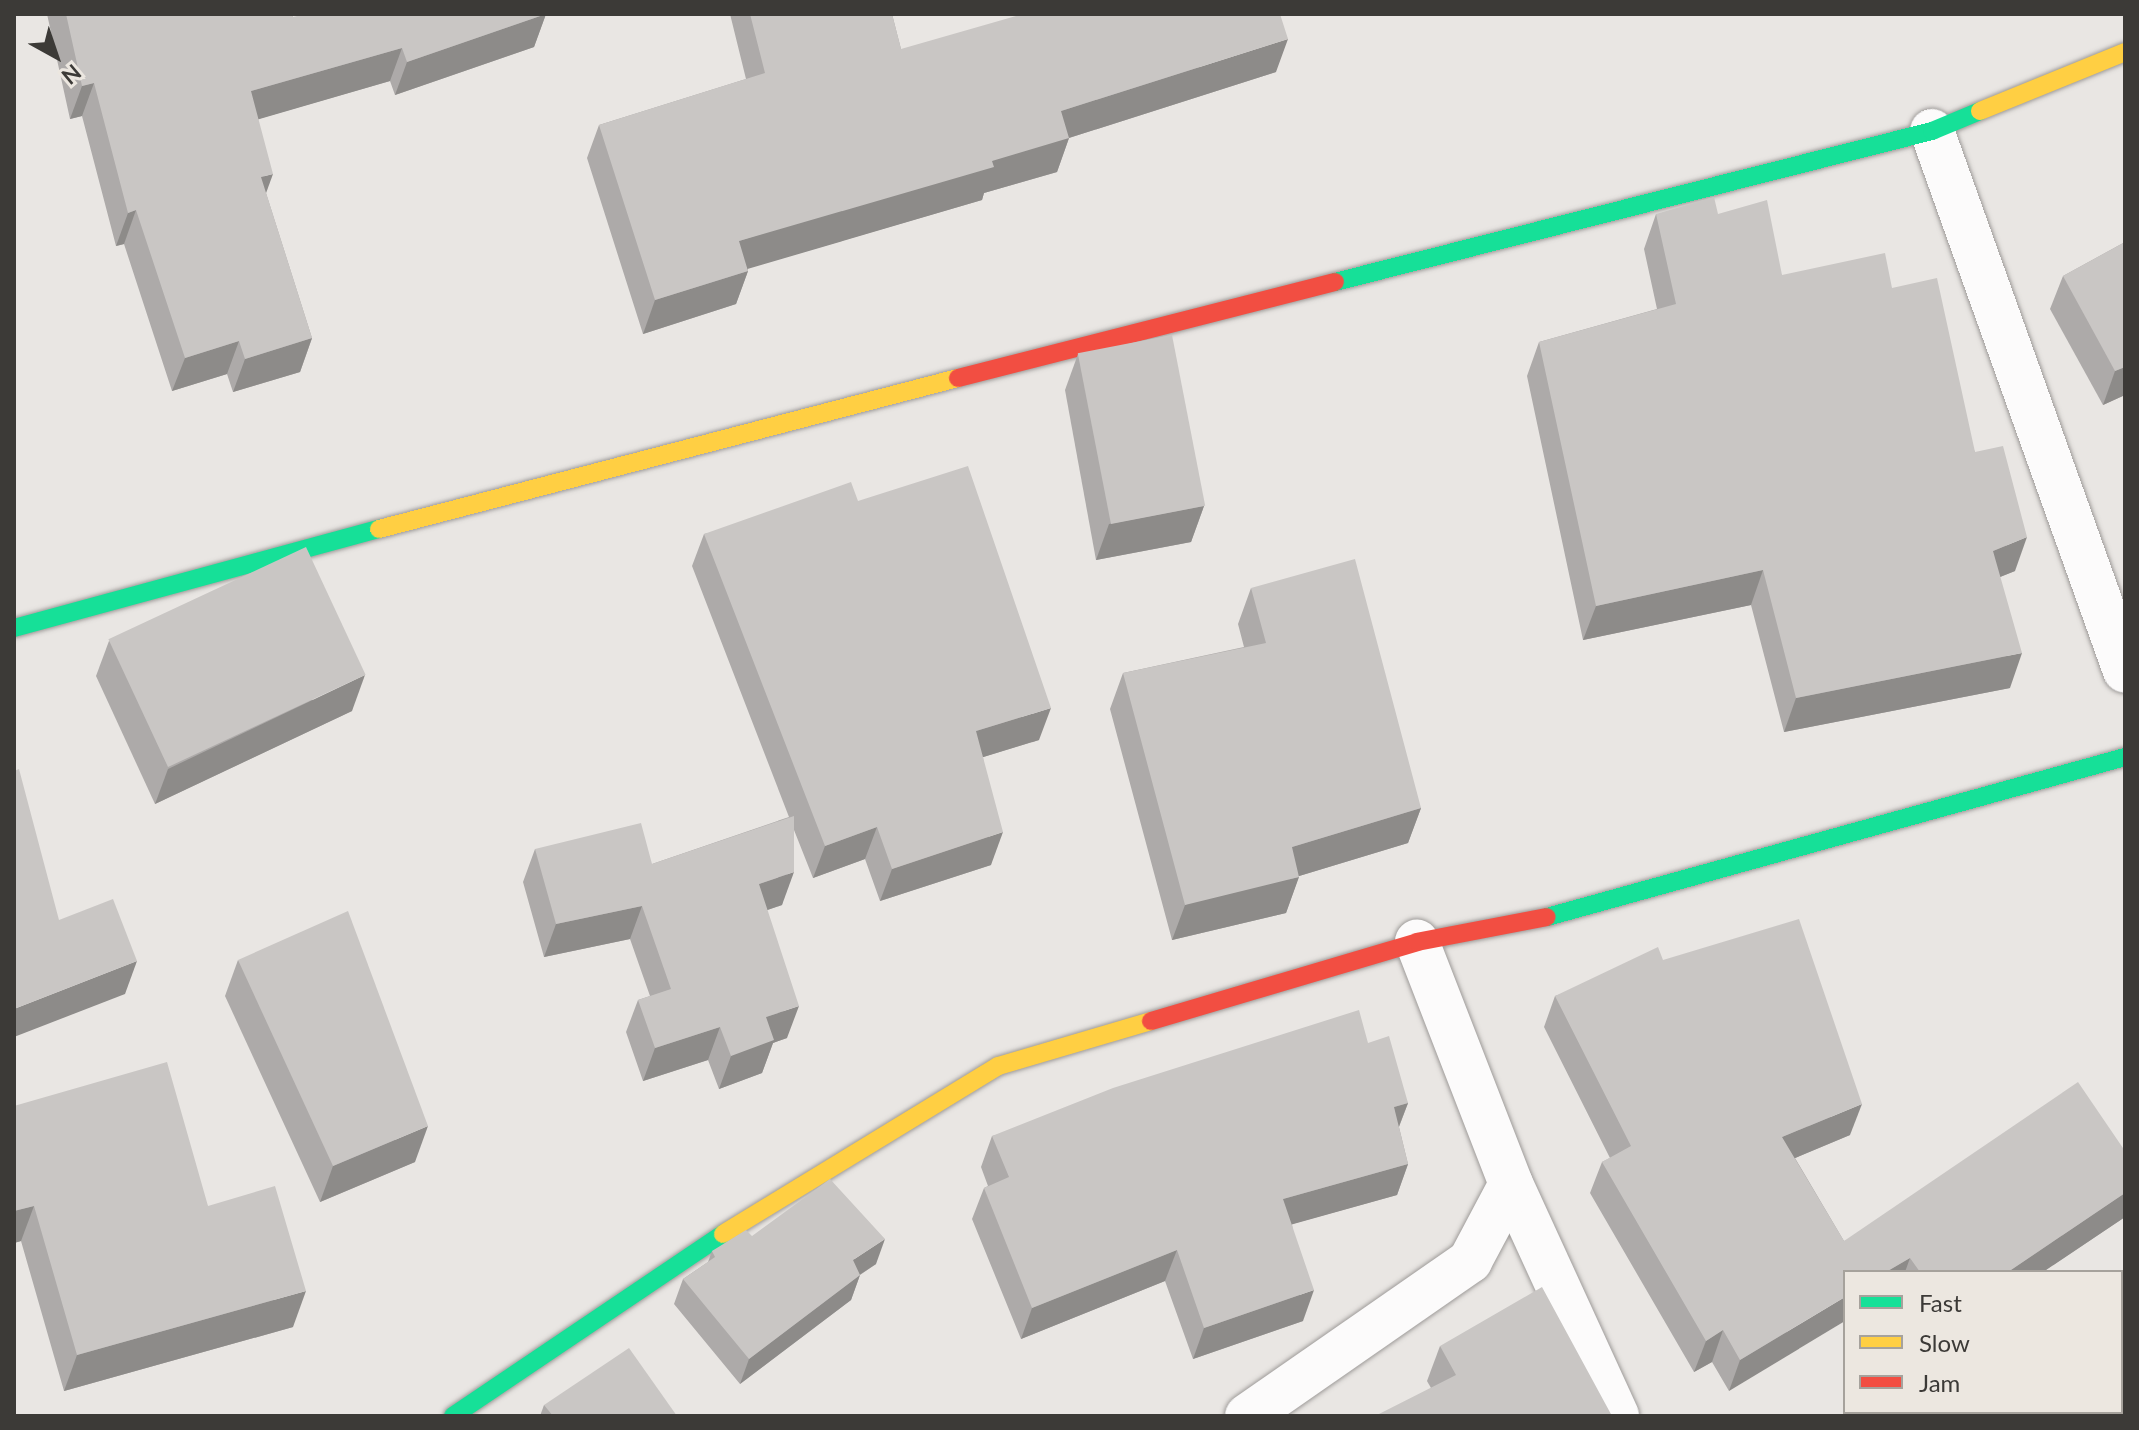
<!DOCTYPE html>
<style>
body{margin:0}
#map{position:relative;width:2139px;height:1430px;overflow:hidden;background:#e9e6e3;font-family:Lato,sans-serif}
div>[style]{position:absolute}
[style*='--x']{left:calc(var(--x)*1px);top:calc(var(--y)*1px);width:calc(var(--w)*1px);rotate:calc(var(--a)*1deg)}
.roads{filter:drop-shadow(0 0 2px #9e9b99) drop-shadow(0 0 2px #9e9b99)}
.street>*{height:44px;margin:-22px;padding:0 22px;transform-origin:22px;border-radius:22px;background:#fcfbfb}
.fast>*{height:18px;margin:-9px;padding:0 9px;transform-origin:9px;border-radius:9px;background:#16e098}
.slow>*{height:18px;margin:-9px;padding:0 9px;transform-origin:9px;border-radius:9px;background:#ffcf43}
.jam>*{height:18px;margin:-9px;padding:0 9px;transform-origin:9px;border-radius:9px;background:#f24e42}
.wall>*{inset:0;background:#adaaa9}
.shaded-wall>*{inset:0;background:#8d8b89}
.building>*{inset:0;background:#c9c6c4;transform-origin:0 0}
span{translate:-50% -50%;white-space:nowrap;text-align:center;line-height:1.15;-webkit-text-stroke:7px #ece7e0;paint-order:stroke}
.frame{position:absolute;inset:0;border:16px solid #3c3a37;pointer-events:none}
.legend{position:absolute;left:1843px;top:1270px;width:280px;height:144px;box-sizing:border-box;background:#ece7e0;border:2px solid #a6a29c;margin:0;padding:10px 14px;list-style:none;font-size:24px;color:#3c3a37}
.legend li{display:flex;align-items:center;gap:16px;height:40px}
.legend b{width:40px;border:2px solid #a6a29c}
.north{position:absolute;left:16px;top:16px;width:80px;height:80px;-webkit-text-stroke:6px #ece7e0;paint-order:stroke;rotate:140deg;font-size:22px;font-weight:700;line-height:32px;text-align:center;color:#3c3a37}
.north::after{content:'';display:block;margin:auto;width:28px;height:36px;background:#3c3a37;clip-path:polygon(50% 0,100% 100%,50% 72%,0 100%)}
</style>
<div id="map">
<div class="roads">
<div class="street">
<div style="--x:1932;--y:131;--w:573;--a:70.33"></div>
<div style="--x:1511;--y:1184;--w:255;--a:65.4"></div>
<div style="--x:1247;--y:1416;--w:272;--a:-34.8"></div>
<div style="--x:1470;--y:1261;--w:87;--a:-62"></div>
<div style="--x:1511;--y:1184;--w:260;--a:-111.2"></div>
</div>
<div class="fast">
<div style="--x:1335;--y:282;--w:616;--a:-14.19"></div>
<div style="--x:1932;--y:131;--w:52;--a:-22.6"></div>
<div style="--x:14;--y:628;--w:378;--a:-15.2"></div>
<div style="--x:1547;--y:917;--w:600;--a:-15.47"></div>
<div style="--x:453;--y:1416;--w:326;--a:-34"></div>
</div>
<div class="slow">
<div style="--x:1980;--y:111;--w:157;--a:-22.1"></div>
<div style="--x:379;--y:529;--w:598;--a:-14.62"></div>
<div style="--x:723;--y:1234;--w:322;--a:-31.4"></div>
<div style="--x:998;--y:1066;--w:159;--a:-16.4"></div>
</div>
<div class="jam">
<div style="--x:958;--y:378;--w:389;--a:-14.3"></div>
<div style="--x:1151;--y:1021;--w:277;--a:-16.5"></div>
<div style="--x:1417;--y:942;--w:132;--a:-10.9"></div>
</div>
</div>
<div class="wall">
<div style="clip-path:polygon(47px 14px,292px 14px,293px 17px,546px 14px,534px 47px,395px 95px,390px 81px,258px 119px,266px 193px,312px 338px,300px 372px,233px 392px,227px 374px,172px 391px,124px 244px,116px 246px,82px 116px,70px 119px)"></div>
<div style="clip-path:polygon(730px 14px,892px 14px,901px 49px,1276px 72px,1069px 138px,1057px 172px,984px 193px,982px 200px,748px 268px,748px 271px,736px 304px,643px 334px,587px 158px,599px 125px,746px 79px)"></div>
<div style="clip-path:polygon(1656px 214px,1718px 214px,1782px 275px,1892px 288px,1975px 452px,2015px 571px,2000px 577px,2010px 688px,1784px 732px,1751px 605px,1583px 640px,1527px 376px,1539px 342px,1657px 309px,1644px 249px)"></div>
<div style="clip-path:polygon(2125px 242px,2125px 395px,2103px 405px,2050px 309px,2063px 276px)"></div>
<div style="clip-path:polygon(1078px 354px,1204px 506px,1191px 542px,1096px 560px,1065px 390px)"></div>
<div style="clip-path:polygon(858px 501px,1039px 740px,983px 757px,991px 865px,880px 901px,865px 859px,813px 878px,794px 830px,782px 905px,767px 910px,787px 1038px,773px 1043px,762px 1073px,719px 1089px,708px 1060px,643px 1081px,626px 1032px,638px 1000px,650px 996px,630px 939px,544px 957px,523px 882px,535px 849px,652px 864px,789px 817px,692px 566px,704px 534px)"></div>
<div style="clip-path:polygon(1251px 588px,1421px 808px,1408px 843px,1299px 876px,1286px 913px,1172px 940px,1110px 709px,1123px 673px,1244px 647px,1238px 624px)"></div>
<div style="clip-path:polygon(109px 641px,352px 711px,155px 804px,96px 676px)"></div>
<div style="clip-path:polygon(238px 960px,415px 1162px,320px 1202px,225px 996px)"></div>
<div style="clip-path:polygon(1663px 960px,1850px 1135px,1795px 1158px,1844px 1241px,2125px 1151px,2125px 1217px,2043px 1272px,1845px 1272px,1729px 1391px,1712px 1362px,1694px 1372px,1590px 1193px,1602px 1162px,1610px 1158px,1544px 1027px,1555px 996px)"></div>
<div style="clip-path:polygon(1368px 1043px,1408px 1103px,1399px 1127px,1408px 1164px,1397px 1195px,1292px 1224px,1303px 1321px,1193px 1359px,1165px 1281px,1021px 1339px,972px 1219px,984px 1188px,988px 1186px,981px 1167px,992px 1136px)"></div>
<div style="clip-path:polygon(14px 1106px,208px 1206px,293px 1327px,64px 1391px,21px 1241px,14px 1243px)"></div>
<div style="clip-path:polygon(752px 1236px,876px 1264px,860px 1275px,851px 1300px,740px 1384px,674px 1304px,683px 1279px,708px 1262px,712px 1251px)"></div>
<div style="clip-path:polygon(1440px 1346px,1612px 1416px,1431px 1388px,1427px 1381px)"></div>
<div style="clip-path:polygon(544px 1405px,677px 1416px,540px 1416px)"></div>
</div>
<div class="shaded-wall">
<div style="clip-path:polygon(546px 14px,534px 47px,395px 95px,407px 62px)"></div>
<div style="clip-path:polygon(1288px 39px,1276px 72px,1053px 143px,1069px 138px,1057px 172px,984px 193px,982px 200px,727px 275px,739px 241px,992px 161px,1061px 111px)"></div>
<div style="clip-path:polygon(402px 48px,390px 81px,239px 125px,251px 91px)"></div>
<div style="clip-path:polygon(94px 83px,82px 116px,70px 119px,82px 86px)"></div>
<div style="clip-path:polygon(273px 174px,261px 207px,261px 177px)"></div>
<div style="clip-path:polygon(136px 210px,124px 244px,116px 246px,128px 213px)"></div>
<div style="clip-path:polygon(748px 271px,736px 304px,643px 334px,655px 300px)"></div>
<div style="clip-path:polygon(312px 338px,300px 372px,233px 392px,245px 359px)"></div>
<div style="clip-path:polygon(239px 341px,227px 374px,172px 391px,185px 358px)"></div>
<div style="clip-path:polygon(2125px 367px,2125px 395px,2103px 405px,2115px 371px)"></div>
<div style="clip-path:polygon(1204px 506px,1191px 542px,1096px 560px,1109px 524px)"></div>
<div style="clip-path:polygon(2027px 537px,2015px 571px,1980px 585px,1993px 551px)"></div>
<div style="clip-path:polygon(1763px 570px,1751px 605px,1583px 640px,1596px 606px)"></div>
<div style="clip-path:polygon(2022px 653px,2010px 688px,1784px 732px,1796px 698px)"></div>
<div style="clip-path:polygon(365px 675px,352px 711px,155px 804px,168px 769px)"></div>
<div style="clip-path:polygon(1051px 708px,1039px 740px,964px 763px,976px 731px)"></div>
<div style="clip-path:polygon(1421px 808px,1408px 843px,1286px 880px,1299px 877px,1286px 913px,1172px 940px,1185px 905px,1292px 847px)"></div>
<div style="clip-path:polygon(877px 827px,865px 859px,813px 878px,825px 846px)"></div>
<div style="clip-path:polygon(1003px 832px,991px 865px,880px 901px,892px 869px)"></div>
<div style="clip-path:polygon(794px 872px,782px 905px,747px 917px,759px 884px)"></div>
<div style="clip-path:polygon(642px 906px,630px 939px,544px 957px,556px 924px)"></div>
<div style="clip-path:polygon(137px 961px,125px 994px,14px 1037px,14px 1009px)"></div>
<div style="clip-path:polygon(799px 1006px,787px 1038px,773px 1043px,762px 1073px,719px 1089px,731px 1056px,766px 1017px)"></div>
<div style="clip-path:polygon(720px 1027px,708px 1060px,643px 1081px,655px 1048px)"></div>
<div style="clip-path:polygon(1408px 1103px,1396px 1134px,1394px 1107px)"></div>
<div style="clip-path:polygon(1862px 1104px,1850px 1135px,1771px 1168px,1782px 1137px)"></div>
<div style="clip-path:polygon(428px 1126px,415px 1162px,320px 1202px,333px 1166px)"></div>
<div style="clip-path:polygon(1408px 1164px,1397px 1195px,1272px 1230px,1283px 1199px)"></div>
<div style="clip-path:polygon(2125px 1193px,2125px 1217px,2043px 1272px,2008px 1272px)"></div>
<div style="clip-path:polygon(34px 1206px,21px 1241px,14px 1243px,14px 1211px)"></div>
<div style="clip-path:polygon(885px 1239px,876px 1264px,844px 1285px,853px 1260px)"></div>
<div style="clip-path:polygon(1177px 1250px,1165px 1281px,1021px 1339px,1032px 1308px)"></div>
<div style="clip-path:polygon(1910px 1258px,1905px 1272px,1886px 1272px)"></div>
<div style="clip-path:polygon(860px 1275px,851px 1300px,740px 1384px,749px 1359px)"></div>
<div style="clip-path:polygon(1314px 1290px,1303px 1321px,1193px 1359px,1204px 1328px)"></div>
<div style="clip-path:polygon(306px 1291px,293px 1327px,64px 1391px,77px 1355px)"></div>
<div style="clip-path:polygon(1845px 1297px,1845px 1321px,1729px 1391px,1740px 1360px)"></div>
<div style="clip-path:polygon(1723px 1330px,1712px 1362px,1694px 1372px,1706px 1341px)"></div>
</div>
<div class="building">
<div style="clip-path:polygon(66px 14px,292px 14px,293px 17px,305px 14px,546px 14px,407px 62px,402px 48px,251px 91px,273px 174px,261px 177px,312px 338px,245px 359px,239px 341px,185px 358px,136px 210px,128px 213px,94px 83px,82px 86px)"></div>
<div style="clip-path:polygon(750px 14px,892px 14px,901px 49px,1023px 14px,1280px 14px,1288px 39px,1061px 111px,1069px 138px,992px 161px,994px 167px,739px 241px,748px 271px,655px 300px,599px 125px,765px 73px)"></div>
<div style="clip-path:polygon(1714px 197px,1718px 214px,1767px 200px,1782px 275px,1885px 253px,1892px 288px,1937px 278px,1975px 452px,2003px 446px,2027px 537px,1993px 551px,2022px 653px,1796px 698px,1763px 570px,1596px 606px,1539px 342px,1676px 304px,1656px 214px)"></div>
<div style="clip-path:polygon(2125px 242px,2125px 367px,2115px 371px,2063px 276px)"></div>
<div style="left:1172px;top:335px;width:174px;height:96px;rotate:79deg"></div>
<div style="clip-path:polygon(968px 466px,1051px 708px,976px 731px,1003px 832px,892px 869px,877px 827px,825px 846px,704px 534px,851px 482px,858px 501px)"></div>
<div style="left:306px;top:547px;width:141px;height:218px;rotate:65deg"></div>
<div style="clip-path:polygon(1355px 559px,1421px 808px,1292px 847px,1299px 877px,1185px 905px,1123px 673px,1266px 643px,1251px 588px)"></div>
<div style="clip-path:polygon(19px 769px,59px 920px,113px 899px,137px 961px,14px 1009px,14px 771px)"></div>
<div style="clip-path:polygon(794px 816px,794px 872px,759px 884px,799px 1006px,766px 1017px,774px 1040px,731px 1056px,720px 1027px,655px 1048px,638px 1000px,671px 989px,642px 906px,556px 924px,535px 849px,641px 823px,652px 864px)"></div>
<div style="clip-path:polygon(348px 911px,428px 1126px,333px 1166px,238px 960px)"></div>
<div style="clip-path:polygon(1799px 919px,1862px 1104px,1782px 1137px,1844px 1241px,2078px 1082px,2125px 1151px,2125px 1193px,2008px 1272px,1920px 1272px,1910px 1258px,1886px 1272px,1845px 1272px,1845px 1297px,1740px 1360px,1723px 1330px,1706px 1341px,1602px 1162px,1631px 1146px,1555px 996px,1658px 947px,1663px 960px)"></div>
<div style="clip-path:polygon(1359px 1010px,1368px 1043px,1389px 1036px,1408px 1103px,1394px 1107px,1408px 1164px,1283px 1199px,1314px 1290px,1204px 1328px,1177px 1250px,1032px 1308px,984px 1188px,1009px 1177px,992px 1136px,1113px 1088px)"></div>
<div style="clip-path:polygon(167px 1062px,208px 1206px,275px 1186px,306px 1291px,77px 1355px,34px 1206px,14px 1211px,14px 1106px)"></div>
<div style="clip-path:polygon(830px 1179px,885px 1239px,853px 1260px,860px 1275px,749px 1359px,683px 1279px,715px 1257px,712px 1251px,746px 1230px,752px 1236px)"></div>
<div style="clip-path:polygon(1542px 1287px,1612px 1416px,1375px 1416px,1456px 1375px,1440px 1346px)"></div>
<div style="clip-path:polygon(629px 1348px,677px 1416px,553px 1416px,544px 1405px)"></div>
</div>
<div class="frame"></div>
<ul class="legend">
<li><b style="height:10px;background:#16e098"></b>Fast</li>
<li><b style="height:10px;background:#ffcf43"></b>Slow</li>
<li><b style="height:10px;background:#f24e42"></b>Jam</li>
</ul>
<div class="north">N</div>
</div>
